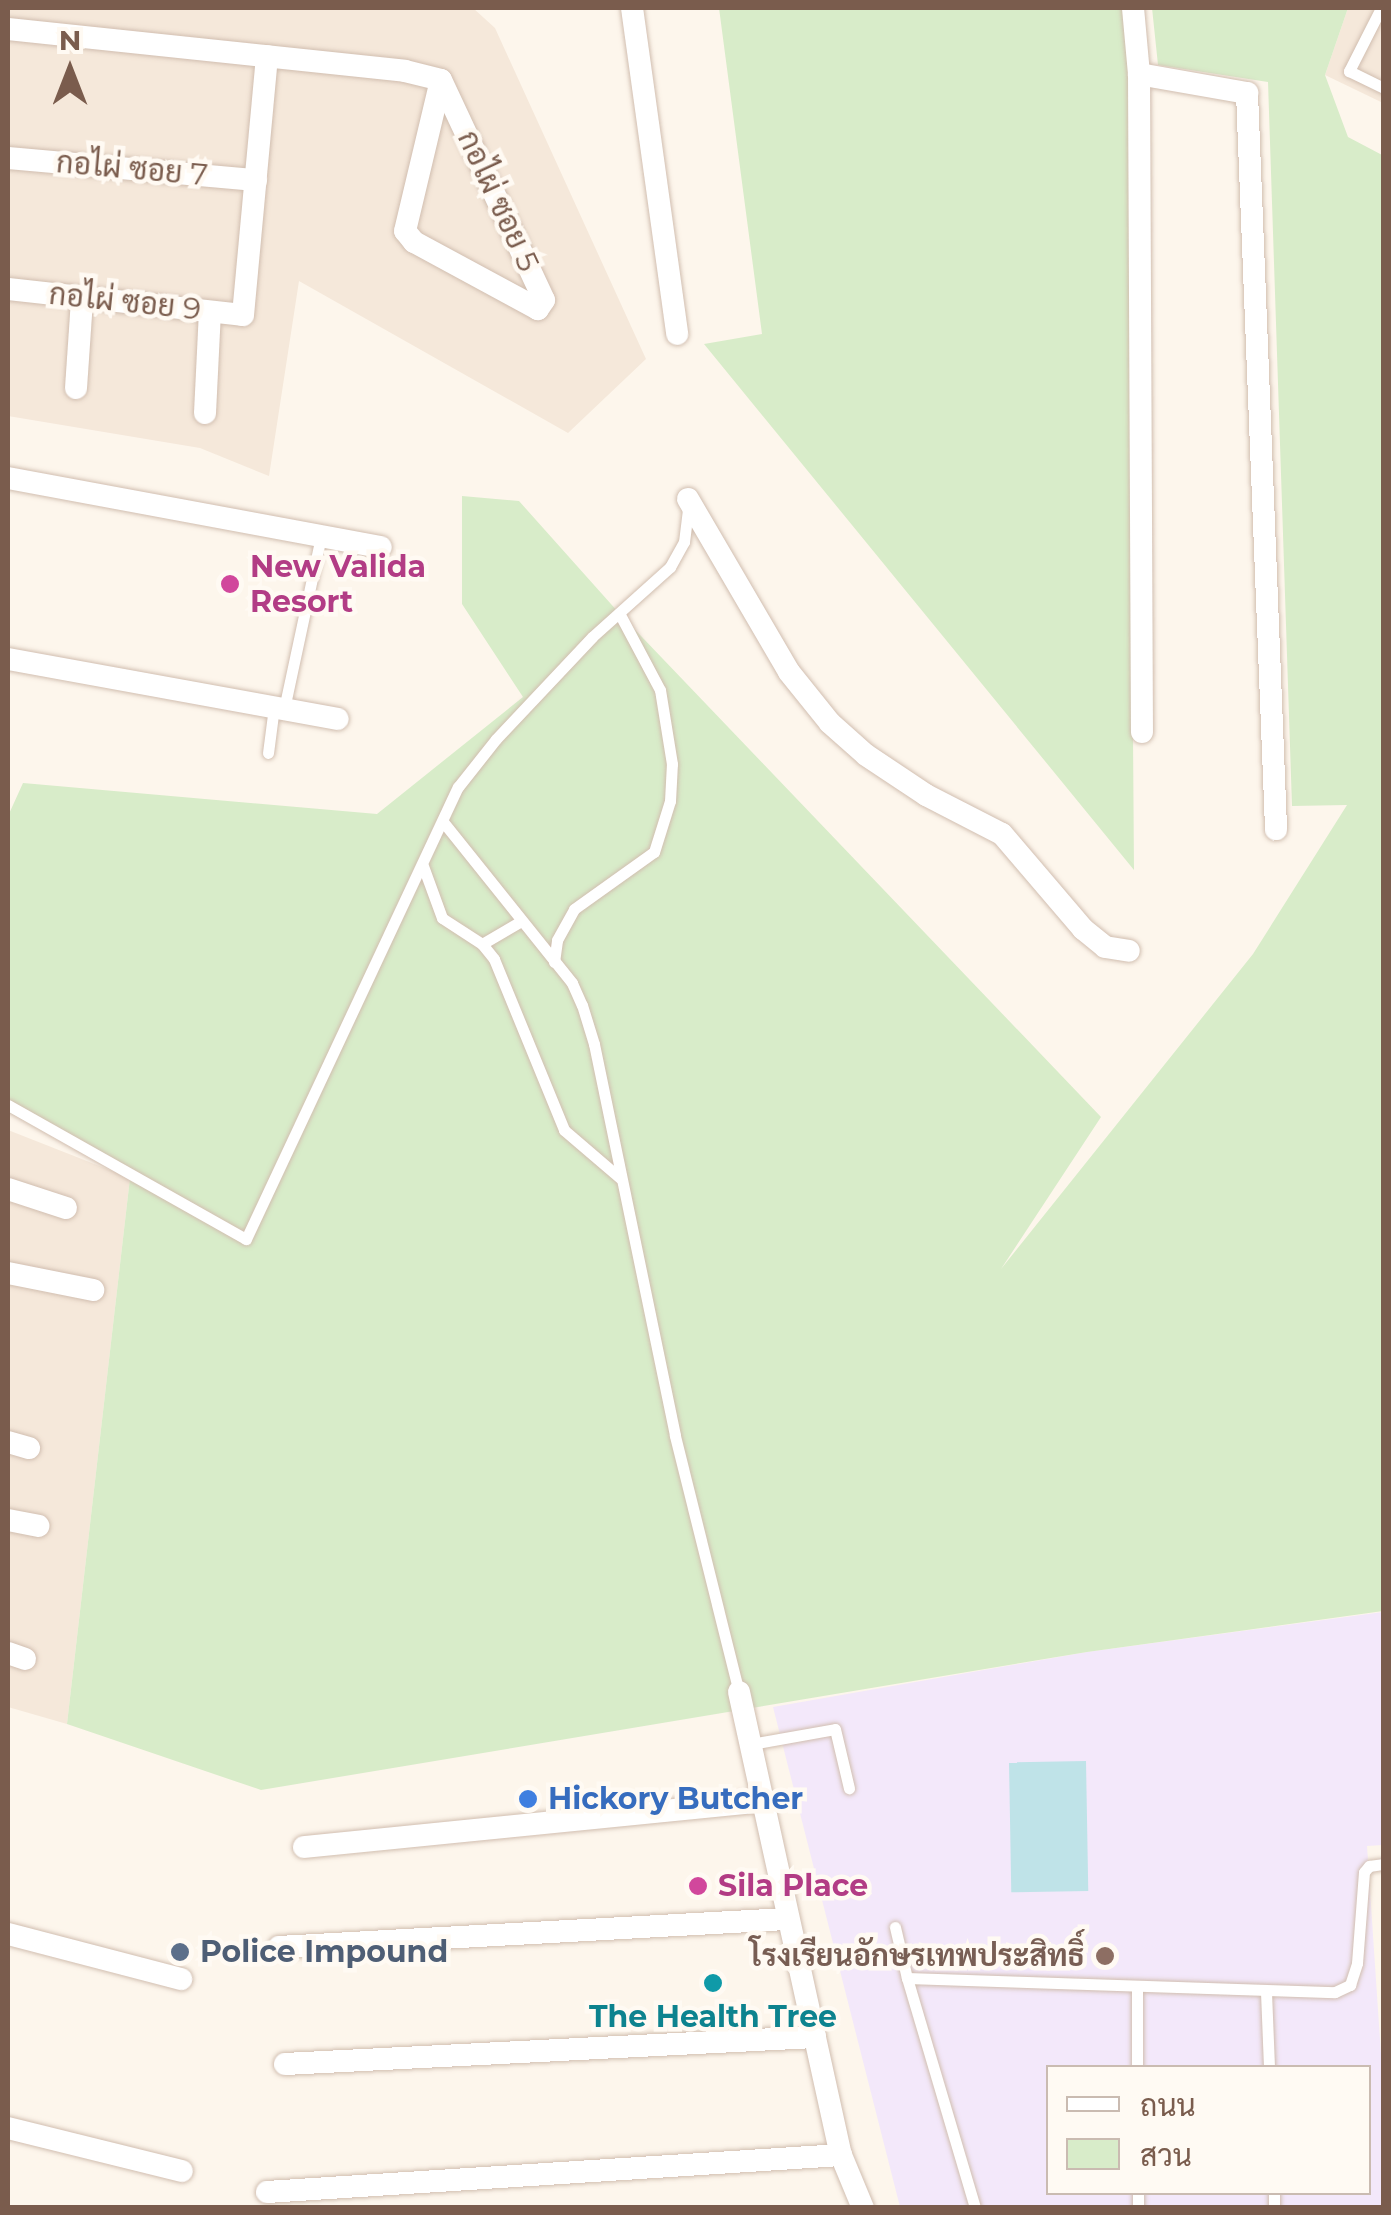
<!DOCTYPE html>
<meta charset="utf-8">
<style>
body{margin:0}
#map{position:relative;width:1391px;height:2215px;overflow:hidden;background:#fdf6ec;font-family:Montserrat,Sarabun,sans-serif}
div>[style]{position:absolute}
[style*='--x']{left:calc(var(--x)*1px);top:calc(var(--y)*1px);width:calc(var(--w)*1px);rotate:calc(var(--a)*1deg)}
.residential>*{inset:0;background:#f5e8da}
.education>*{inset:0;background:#f3e8fa}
.green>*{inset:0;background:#d8ecc9}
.water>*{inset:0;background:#bfe3e8;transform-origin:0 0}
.roads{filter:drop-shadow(0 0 2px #d1beb0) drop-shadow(0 0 2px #d1beb0)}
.service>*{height:11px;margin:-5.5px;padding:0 5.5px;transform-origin:5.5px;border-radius:5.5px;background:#fff}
.minor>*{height:22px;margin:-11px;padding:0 11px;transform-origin:11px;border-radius:11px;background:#fff}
.dots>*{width:28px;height:28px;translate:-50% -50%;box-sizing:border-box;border:5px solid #fffaf3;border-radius:50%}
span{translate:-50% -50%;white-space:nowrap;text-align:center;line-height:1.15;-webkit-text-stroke:9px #fffaf3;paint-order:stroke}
.street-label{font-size:30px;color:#7a5c4d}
.hotel-label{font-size:30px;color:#b23c85;font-weight:700}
.left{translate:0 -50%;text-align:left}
.shop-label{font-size:30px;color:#366cbe;font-weight:700}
.service-label{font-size:30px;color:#4e5e75;font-weight:700}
.education-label{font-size:30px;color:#785e54;font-weight:700}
.right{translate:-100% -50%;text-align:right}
.culture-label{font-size:30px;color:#0d838f;font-weight:700}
.frame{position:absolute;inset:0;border:10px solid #7a5c4d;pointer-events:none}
.legend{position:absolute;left:1046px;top:2065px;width:325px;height:130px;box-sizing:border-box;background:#fffaf3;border:2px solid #cabbb1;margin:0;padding:12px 18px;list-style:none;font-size:30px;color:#7a5c4d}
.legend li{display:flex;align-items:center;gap:20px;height:50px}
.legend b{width:50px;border:2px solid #cabbb1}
.north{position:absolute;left:20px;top:20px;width:100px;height:100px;-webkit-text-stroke:8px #fffaf3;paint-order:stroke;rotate:0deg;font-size:28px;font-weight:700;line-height:40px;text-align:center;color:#7a5c4d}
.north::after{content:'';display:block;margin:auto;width:35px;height:45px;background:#7a5c4d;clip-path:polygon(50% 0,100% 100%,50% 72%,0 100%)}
</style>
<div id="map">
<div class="residential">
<div style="clip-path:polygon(8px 8px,473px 8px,495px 28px,646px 359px,568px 433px,299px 281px,269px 476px,200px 448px,8px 416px)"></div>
<div style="clip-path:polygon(1348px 8px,1383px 8px,1383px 103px,1325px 75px)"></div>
<div style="clip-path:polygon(8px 1130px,130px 1178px,67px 1724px,8px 1707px)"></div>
</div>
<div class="education">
<div style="clip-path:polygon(evenodd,1383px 1612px,1383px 1845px,1367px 1846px,1383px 2084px,1383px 2207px,900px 2207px,773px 1707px,1087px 1652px,1383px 1612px,1048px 2068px,1368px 2068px,1368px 2192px,1048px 2192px,1048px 2068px)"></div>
</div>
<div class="green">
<div style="clip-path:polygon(719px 8px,1123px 8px,1128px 61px,1134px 870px,704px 344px,762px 334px)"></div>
<div style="clip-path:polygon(1152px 8px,1348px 8px,1325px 75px,1348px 137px,1384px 156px,1383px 1611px,1087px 1652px,261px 1790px,67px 1724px,130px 1178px,8px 1112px,8px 816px,23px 783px,377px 814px,523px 697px,462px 604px,462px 496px,519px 501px,619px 613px,1101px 1117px,1001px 1269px,1253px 954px,1347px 805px,1292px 806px,1268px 82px,1158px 65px)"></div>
</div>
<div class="water">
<div style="left:1086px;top:1761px;width:130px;height:77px;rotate:89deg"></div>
</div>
<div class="roads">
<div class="service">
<div style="--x:1381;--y:8;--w:71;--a:116.9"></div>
<div style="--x:1349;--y:71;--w:39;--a:26"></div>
<div style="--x:284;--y:709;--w:177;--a:-77.9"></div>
<div style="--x:268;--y:753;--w:46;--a:-82.6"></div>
<div style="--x:444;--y:823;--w:205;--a:51.3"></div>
<div style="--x:572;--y:983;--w:24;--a:66"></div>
<div style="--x:582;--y:1005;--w:41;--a:72.9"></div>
<div style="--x:594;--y:1044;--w:400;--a:78.3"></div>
<div style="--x:675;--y:1436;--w:264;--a:76"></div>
<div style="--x:423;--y:866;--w:55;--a:69.9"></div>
<div style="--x:442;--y:918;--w:48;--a:33"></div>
<div style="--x:482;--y:944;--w:19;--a:51"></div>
<div style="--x:494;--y:959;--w:185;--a:67.7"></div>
<div style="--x:564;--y:1130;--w:74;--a:40.6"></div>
<div style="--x:482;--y:944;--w:45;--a:-30.5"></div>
<div style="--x:554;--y:962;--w:22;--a:-82"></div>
<div style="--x:557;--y:940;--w:35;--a:-61"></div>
<div style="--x:574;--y:909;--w:98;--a:-35.5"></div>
<div style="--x:654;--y:852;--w:53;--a:-72.6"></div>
<div style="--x:670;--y:801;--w:37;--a:-87"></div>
<div style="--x:672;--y:764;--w:75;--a:-99.2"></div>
<div style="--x:660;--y:690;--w:87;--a:-118"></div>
<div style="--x:8;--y:1105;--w:273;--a:29.4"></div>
<div style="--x:246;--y:1239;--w:499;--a:-64.9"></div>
<div style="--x:458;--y:787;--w:61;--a:-51.6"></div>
<div style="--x:496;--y:739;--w:140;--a:-46.7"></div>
<div style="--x:592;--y:637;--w:105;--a:-41.9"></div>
<div style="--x:670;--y:567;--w:29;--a:-61"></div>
<div style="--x:684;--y:542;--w:33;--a:-83"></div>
<div style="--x:751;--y:1744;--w:85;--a:-10.1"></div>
<div style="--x:835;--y:1729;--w:61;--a:76.7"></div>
<div style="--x:895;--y:1927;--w:52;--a:76.8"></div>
<div style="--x:907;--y:1978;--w:428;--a:1.9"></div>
<div style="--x:1335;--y:1992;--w:17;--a:-25"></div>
<div style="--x:1350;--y:1985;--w:23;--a:-72"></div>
<div style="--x:1357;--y:1963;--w:91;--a:-85.6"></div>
<div style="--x:1364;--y:1872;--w:8;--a:-50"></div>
<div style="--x:1369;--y:1866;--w:15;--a:-8"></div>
<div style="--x:907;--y:1978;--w:240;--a:73.5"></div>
<div style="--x:1137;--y:1987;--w:81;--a:90"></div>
<div style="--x:1266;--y:1992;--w:76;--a:87.7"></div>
<div style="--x:1138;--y:2192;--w:16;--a:90"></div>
<div style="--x:1274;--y:2192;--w:16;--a:90"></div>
</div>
<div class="minor">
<div style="--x:632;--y:8;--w:329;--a:82.1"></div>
<div style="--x:1133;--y:8;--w:66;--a:84.8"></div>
<div style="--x:1139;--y:74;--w:658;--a:89.74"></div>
<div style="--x:8;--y:29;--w:399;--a:6"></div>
<div style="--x:405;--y:71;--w:37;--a:14"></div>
<div style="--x:441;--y:80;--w:243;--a:64.9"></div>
<div style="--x:544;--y:300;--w:11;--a:124"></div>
<div style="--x:538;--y:309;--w:141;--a:-151.6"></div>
<div style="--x:414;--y:242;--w:14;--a:-129"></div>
<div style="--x:405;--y:231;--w:155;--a:-76.6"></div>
<div style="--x:1139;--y:74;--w:110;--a:10"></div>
<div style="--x:1247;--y:93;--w:737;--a:87.74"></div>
<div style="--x:8;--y:158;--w:249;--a:5.1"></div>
<div style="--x:8;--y:289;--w:236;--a:6.3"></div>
<div style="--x:243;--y:315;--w:260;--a:-84.7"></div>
<div style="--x:76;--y:388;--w:88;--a:-86.1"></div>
<div style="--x:205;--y:413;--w:101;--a:-87.2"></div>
<div style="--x:8;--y:478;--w:379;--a:10.5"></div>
<div style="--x:688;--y:499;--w:200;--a:59.7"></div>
<div style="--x:789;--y:672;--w:65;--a:51.2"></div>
<div style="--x:830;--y:723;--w:48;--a:41.6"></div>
<div style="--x:866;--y:755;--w:72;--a:33.7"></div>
<div style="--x:926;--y:795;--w:85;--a:27.2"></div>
<div style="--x:1002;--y:834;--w:125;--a:49.5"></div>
<div style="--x:1083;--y:929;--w:28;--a:39"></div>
<div style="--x:1105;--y:947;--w:24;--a:9"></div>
<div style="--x:8;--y:659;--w:335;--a:10.3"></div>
<div style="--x:8;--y:1189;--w:61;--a:18.1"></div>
<div style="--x:8;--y:1273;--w:87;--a:11.3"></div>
<div style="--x:8;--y:1442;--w:22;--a:16"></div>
<div style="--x:8;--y:1520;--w:31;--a:11"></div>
<div style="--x:8;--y:1653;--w:18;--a:19"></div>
<div style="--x:739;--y:1692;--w:474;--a:77.6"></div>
<div style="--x:841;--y:2155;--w:57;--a:67.5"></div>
<div style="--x:304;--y:1847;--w:459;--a:-5.7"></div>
<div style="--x:8;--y:1934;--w:179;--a:14.6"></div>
<div style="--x:279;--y:1947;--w:508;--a:-3.16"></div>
<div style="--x:285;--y:2064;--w:531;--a:-2.92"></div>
<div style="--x:8;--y:2128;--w:179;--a:13.9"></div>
<div style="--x:267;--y:2192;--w:575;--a:-3.69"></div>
</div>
</div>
<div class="dots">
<div style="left:230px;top:584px;background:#d1479c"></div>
<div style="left:528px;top:1799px;background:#3f7fe0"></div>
<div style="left:698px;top:1886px;background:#d1479c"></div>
<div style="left:180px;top:1952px;background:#5c6f8a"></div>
<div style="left:1105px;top:1956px;background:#8d6e63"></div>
<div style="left:713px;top:1983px;background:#0f9aa8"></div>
</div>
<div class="street-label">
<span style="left:132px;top:169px;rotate:5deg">กอไผ่ ซอย 7</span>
<span style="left:498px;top:201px;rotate:65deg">กอไผ่ ซอย 5</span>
<span style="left:125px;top:302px;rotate:6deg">กอไผ่ ซอย 9</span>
</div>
<div class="hotel-label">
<span class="left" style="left:250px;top:584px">New Valida<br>Resort</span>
<span class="left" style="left:718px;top:1886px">Sila Place</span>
</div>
<div class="shop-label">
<span class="left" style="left:548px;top:1799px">Hickory Butcher</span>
</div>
<div class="service-label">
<span class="left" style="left:200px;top:1952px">Police Impound</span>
</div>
<div class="education-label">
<span class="right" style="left:1085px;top:1956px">โรงเรียนอักษรเทพประสิทธิ์</span>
</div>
<div class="culture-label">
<span style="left:713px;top:2017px">The Health Tree</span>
</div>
<div class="frame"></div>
<ul class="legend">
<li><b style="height:12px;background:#fff"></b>ถนน</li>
<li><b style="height:28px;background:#d8ecc9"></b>สวน</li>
</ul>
<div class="north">N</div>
</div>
